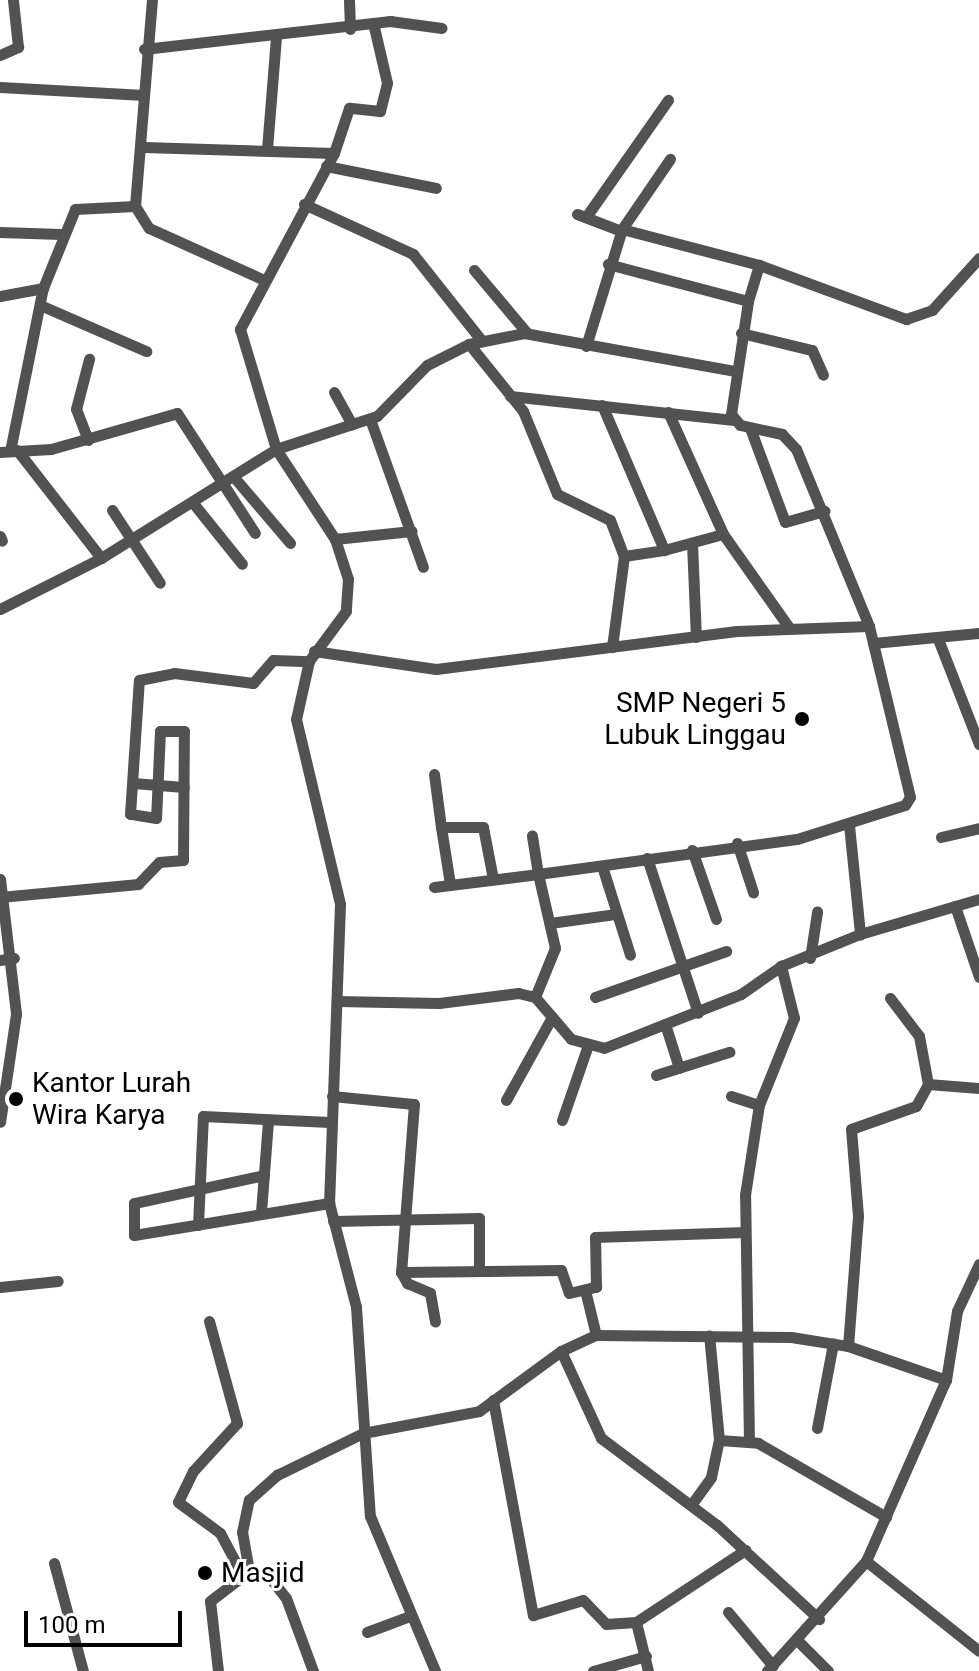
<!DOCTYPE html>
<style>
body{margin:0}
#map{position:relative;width:979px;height:1671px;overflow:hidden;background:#fff;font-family:Roboto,sans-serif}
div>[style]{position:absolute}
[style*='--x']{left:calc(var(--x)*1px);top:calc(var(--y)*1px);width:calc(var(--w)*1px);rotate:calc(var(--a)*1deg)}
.minor>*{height:11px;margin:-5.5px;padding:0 5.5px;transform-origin:5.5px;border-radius:5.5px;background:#525252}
.dots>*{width:22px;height:22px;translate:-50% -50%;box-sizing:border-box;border:4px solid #fff;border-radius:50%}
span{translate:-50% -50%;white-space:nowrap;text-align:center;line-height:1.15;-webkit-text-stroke:6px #fff;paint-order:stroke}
.poi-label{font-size:28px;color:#000}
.right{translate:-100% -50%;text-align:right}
.left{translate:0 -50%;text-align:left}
.scale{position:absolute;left:24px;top:1611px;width:158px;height:36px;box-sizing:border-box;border:4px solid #000;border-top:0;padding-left:10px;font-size:24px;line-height:28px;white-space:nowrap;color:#000;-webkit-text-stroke:6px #fff;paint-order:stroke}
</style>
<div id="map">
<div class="minor">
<div style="--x:349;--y:0;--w:29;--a:88"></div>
<div style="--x:374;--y:27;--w:57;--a:76.9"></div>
<div style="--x:387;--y:83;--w:29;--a:104"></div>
<div style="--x:380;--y:111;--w:31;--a:-174"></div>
<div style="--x:349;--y:108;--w:47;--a:108.4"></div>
<div style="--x:334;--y:153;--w:200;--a:118.1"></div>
<div style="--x:240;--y:329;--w:125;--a:73.3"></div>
<div style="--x:276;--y:449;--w:108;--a:56.8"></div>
<div style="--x:335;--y:539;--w:42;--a:72"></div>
<div style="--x:348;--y:579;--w:32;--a:94"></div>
<div style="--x:346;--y:611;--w:62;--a:126.5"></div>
<div style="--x:309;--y:661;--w:59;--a:102.6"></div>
<div style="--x:296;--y:719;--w:190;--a:76.6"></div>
<div style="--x:340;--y:904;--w:299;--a:92.1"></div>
<div style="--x:329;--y:1203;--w:107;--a:75.4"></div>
<div style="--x:356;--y:1307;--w:209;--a:86.2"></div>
<div style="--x:370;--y:1516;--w:168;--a:67.2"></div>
<div style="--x:144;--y:49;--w:248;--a:-6.5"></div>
<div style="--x:390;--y:21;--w:52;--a:7.7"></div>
<div style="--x:0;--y:55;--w:20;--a:-24"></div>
<div style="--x:18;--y:47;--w:47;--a:-96.1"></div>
<div style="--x:0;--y:87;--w:144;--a:3.2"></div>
<div style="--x:144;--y:147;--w:190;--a:1.8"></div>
<div style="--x:267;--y:149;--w:113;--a:-85.4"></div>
<div style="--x:326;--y:166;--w:112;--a:11.3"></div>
<div style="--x:304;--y:204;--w:120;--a:24.6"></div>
<div style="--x:413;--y:254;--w:111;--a:51.6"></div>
<div style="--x:135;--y:206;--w:26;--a:58"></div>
<div style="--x:149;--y:228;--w:124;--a:24.3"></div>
<div style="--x:577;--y:214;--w:45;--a:20.9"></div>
<div style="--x:586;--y:217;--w:143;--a:-55"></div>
<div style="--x:622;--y:229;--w:85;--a:-55.6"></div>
<div style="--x:0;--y:232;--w:61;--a:1.9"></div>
<div style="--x:474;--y:270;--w:82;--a:49.9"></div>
<div style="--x:0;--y:296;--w:44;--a:-10.5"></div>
<div style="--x:43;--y:288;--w:85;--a:-67.9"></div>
<div style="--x:75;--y:209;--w:60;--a:-2.9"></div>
<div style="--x:135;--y:206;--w:207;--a:-85.3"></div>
<div style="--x:748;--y:301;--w:38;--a:-73"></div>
<div style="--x:40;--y:305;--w:116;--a:23.5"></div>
<div style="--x:741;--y:333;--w:73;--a:13.5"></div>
<div style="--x:812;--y:350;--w:27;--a:66"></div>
<div style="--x:469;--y:344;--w:86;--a:51.1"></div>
<div style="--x:523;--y:411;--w:90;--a:67.7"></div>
<div style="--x:557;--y:494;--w:59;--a:26.1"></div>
<div style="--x:610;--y:520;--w:39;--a:69"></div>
<div style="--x:624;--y:556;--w:92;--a:97.5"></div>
<div style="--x:586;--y:346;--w:122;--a:-72.9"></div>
<div style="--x:622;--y:229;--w:142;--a:14.7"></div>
<div style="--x:759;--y:265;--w:157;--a:20.2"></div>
<div style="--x:906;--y:319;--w:28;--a:-19"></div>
<div style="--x:932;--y:310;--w:70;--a:-47.9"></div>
<div style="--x:334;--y:392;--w:37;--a:61"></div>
<div style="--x:510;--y:396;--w:225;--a:6.1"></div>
<div style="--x:602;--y:405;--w:158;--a:66.8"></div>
<div style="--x:664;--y:550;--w:61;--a:-15.2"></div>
<div style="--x:668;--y:412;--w:134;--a:65.7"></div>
<div style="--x:723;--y:534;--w:116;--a:54.8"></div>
<div style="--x:370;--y:419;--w:157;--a:70.3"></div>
<div style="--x:750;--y:428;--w:100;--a:69.6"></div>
<div style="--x:785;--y:522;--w:41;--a:-15.8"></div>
<div style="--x:88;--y:440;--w:33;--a:-111"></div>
<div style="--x:76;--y:409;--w:52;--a:-75.4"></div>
<div style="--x:17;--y:450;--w:137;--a:52.1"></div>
<div style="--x:10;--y:451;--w:166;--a:-78.6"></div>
<div style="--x:0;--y:452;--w:51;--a:-3.4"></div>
<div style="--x:51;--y:449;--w:131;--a:-15.9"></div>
<div style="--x:177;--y:413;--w:143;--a:57"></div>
<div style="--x:233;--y:476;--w:88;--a:49.6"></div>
<div style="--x:193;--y:503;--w:78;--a:51.2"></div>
<div style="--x:112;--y:510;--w:87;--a:56.7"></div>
<div style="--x:0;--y:536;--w:5;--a:68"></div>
<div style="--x:335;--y:539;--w:77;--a:-5.9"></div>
<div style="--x:692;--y:543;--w:94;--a:87.6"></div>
<div style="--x:624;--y:556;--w:40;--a:-8.5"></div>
<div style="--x:0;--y:609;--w:113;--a:-26.8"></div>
<div style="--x:101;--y:558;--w:206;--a:-31.9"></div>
<div style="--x:276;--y:449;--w:106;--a:-18.1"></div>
<div style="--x:377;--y:416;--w:71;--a:-45.6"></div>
<div style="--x:427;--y:365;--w:47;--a:-26.6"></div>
<div style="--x:469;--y:344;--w:56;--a:-11.3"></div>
<div style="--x:524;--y:333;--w:215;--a:10.2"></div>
<div style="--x:938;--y:639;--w:113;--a:68.7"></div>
<div style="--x:873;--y:643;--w:106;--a:-5.4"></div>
<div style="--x:314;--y:651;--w:123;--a:8.4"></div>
<div style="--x:436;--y:669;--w:303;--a:-7.2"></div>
<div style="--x:737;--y:631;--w:132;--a:-2.2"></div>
<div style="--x:434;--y:774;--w:53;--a:82.5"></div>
<div style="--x:133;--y:783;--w:51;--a:4.5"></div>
<div style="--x:849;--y:825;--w:110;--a:84.2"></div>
<div style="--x:941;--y:837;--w:39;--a:-13"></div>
<div style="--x:737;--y:843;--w:52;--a:71.9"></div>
<div style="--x:692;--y:850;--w:73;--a:70.8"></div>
<div style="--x:647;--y:858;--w:163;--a:71.8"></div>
<div style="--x:602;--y:866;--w:93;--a:72.5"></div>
<div style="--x:0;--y:879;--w:136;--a:83.2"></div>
<div style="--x:16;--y:1014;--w:109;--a:98.4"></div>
<div style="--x:450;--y:884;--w:58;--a:-99"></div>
<div style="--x:441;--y:827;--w:42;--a:0"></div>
<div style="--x:483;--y:827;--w:53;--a:79.1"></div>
<div style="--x:434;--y:887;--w:105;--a:-7.1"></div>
<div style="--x:538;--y:874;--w:39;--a:-99"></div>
<div style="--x:0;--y:897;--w:139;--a:-5.4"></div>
<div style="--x:138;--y:884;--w:30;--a:-46"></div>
<div style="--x:159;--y:862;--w:24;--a:-5"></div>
<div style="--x:183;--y:860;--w:129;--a:-89.6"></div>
<div style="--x:184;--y:731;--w:24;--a:180"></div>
<div style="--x:160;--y:731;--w:87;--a:92.6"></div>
<div style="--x:156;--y:818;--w:26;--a:-171"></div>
<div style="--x:130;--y:814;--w:134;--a:-86.2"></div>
<div style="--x:139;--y:680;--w:36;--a:-11"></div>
<div style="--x:174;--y:673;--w:80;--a:7.2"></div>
<div style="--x:253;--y:683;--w:30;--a:-49"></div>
<div style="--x:273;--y:660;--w:36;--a:2"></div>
<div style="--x:955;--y:906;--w:75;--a:71.3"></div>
<div style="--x:550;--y:923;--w:67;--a:-7.8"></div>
<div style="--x:810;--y:958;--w:47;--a:-81.3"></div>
<div style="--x:0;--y:960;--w:14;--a:-8"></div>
<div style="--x:535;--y:997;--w:53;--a:-67.8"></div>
<div style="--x:555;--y:948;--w:76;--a:-102.9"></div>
<div style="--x:538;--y:874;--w:261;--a:-7.7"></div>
<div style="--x:797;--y:839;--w:113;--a:-17.5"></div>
<div style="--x:905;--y:805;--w:9;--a:-58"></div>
<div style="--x:910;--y:797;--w:176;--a:-103.5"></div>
<div style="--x:869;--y:626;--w:191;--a:-112.4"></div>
<div style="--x:796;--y:449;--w:21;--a:-133"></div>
<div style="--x:782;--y:434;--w:43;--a:-167.9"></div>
<div style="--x:740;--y:425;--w:14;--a:-129"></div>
<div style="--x:731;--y:414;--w:114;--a:-81.4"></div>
<div style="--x:748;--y:301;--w:145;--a:-165.2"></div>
<div style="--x:595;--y:997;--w:139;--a:-19.3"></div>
<div style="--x:890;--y:998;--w:48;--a:52.7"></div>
<div style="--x:919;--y:1036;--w:49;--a:79.4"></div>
<div style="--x:337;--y:1001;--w:102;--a:1.1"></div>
<div style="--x:439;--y:1003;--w:80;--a:-7.2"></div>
<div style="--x:518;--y:993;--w:17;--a:13"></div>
<div style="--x:535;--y:997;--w:55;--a:49.4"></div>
<div style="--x:571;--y:1039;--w:34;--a:15"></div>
<div style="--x:604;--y:1048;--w:147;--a:-21.5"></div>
<div style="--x:741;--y:994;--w:49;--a:-35"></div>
<div style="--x:781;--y:966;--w:85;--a:-22.1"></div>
<div style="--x:860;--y:934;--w:124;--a:-16.4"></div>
<div style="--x:665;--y:1024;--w:46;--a:72.3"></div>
<div style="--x:656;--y:1075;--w:77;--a:-17.5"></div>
<div style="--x:332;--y:1096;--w:82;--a:5.6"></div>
<div style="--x:414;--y:1104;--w:169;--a:94.4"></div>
<div style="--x:401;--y:1272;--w:160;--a:-0.7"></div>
<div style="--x:561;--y:1270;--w:24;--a:71"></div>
<div style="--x:569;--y:1293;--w:28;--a:-13"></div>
<div style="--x:596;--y:1287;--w:50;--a:-91.1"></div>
<div style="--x:595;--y:1237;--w:150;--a:-1.9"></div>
<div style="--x:731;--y:1096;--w:29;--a:18"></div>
<div style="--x:506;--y:1100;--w:95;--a:-61"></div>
<div style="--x:562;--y:1120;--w:76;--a:-70.9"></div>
<div style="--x:264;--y:1175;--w:133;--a:167.8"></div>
<div style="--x:134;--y:1203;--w:32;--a:90"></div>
<div style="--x:134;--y:1235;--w:198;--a:-9.3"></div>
<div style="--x:261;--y:1212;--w:92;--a:-85.6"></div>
<div style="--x:333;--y:1221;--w:146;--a:-1.2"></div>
<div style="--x:479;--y:1218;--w:52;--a:90"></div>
<div style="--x:198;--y:1225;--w:109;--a:-87.4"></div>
<div style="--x:203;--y:1116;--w:127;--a:2.7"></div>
<div style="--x:401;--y:1272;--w:13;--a:61"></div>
<div style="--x:407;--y:1283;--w:25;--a:23"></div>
<div style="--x:430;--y:1293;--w:29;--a:80"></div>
<div style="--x:0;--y:1287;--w:58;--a:-5.9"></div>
<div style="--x:585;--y:1290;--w:46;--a:76.3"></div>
<div style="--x:209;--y:1321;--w:106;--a:74.6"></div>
<div style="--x:237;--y:1423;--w:65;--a:132.5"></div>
<div style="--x:193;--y:1471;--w:34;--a:116"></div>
<div style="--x:178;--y:1502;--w:52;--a:36.4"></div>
<div style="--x:220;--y:1533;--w:49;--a:61.9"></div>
<div style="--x:848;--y:1346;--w:130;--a:-85.6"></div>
<div style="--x:858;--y:1216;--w:87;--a:-94.6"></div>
<div style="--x:851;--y:1129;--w:69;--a:-19.5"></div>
<div style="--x:916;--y:1106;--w:25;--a:-61"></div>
<div style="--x:928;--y:1084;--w:51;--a:4.5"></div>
<div style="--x:561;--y:1351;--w:96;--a:65.3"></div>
<div style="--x:601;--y:1438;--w:145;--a:36.9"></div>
<div style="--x:717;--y:1525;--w:139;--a:42.7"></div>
<div style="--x:493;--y:1400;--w:219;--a:79.5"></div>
<div style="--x:533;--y:1615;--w:52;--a:-16.7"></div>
<div style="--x:583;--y:1600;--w:33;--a:46"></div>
<div style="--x:606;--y:1624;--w:30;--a:-4"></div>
<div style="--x:636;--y:1622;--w:131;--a:-33.4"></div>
<div style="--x:817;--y:1428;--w:86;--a:-79.3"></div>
<div style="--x:719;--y:1440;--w:39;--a:4"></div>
<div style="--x:758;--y:1443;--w:148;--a:30"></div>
<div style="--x:749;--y:1442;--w:247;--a:-90.9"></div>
<div style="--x:745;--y:1195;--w:91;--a:-81.2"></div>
<div style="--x:759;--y:1105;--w:94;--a:-68.1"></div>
<div style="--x:794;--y:1018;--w:54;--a:-104"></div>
<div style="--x:691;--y:1505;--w:34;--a:-54"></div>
<div style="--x:711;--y:1477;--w:38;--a:-78"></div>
<div style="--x:719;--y:1440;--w:105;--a:-95.4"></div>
<div style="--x:866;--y:1561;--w:144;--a:38.5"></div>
<div style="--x:54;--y:1563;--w:112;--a:75"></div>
<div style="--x:249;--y:1571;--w:40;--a:-100"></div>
<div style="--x:242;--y:1532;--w:33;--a:-78"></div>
<div style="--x:249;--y:1500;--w:38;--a:-42"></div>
<div style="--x:277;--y:1475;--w:96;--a:-26"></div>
<div style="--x:363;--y:1433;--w:118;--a:-10.7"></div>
<div style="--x:479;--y:1411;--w:102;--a:-36.2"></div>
<div style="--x:561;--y:1351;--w:38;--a:-25"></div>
<div style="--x:596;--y:1335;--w:195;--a:0.6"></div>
<div style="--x:791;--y:1337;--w:58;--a:9"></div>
<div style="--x:848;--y:1346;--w:104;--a:19.1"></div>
<div style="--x:249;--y:1571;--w:23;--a:20"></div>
<div style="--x:271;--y:1579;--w:24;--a:52"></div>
<div style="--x:286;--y:1598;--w:78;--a:69.7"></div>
<div style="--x:728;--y:1612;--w:70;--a:50.2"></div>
<div style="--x:636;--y:1622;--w:50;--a:76.2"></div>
<div style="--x:367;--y:1632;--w:46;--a:-20.4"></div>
<div style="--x:799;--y:1642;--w:41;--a:45"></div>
<div style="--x:218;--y:1671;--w:70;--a:-96.5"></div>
<div style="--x:210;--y:1601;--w:48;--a:-37.3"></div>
<div style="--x:593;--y:1671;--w:55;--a:-15.8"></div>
<div style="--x:767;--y:1671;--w:148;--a:-48"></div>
<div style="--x:866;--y:1561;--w:198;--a:-66.2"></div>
<div style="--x:946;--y:1380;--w:70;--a:-80.9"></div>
<div style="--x:957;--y:1311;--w:52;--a:-64.9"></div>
</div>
<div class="dots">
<div style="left:802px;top:719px;background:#000"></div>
<div style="left:16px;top:1099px;background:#000"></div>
<div style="left:205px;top:1573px;background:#000"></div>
</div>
<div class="poi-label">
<span class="right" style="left:786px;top:719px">SMP Negeri 5<br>Lubuk Linggau</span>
<span class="left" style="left:32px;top:1099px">Kantor Lurah<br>Wira Karya</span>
<span class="left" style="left:221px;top:1573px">Masjid</span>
</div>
<div class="scale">100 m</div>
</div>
